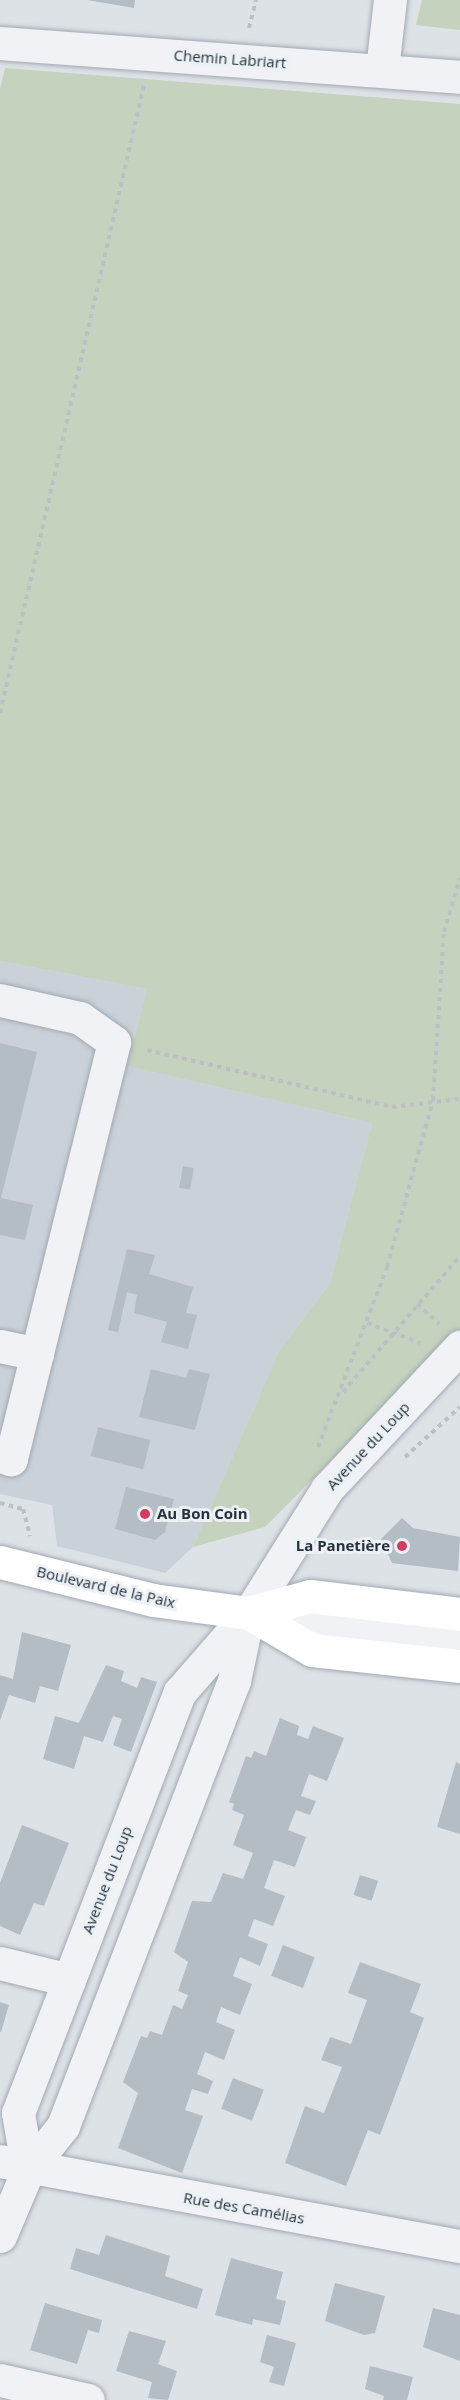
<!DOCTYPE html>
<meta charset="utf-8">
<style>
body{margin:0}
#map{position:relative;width:460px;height:2400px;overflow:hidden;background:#dde2e7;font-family:"Open Sans",sans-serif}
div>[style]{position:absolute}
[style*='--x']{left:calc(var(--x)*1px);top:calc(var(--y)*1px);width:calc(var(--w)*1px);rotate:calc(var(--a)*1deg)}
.built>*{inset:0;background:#cbd1d9}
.green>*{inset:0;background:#c4d2be}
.building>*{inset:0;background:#b4bcc4;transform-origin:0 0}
.path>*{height:4px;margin-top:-2px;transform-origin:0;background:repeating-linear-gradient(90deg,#bbc0c6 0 4.5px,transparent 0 9px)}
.roads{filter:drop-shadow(0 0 2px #a2a9b1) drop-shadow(0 0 2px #a2a9b1)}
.minor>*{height:33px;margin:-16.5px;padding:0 16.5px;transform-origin:16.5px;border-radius:16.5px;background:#f0f2f6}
.major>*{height:33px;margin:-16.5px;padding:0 16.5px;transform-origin:16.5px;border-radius:16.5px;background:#fff}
.dots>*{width:16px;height:16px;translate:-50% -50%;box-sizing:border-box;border:3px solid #ecf1f5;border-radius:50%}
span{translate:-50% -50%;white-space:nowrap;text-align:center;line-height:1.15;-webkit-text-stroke:6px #ecf1f5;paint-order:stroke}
.street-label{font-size:15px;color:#26313e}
.poi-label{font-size:15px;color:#26313e;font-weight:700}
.left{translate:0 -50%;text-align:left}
.right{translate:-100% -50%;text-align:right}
</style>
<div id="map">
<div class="built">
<div style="clip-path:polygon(0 961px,147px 989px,127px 1066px,372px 1123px,330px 1283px,279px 1351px,193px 1547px,165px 1573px,57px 1546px,52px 1505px,0 1494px)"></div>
</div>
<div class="green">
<div style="clip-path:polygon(422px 0,460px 0,460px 30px,416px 25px)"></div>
<div style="clip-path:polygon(5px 68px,460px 104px,460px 1331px,265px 1527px,193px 1547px,279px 1351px,330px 1283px,372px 1123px,127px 1066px,147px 989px,0 961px,0 89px)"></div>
</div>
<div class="building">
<div style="clip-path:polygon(87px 0,135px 0,134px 8px)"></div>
<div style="clip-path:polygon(0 1043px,37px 1052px,1px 1198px,33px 1205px,25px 1240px,0 1235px)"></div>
<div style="left:183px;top:1166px;width:11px;height:22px;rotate:10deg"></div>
<div style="clip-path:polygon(127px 1249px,155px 1255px,149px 1274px,193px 1287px,186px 1313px,197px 1315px,188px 1349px,161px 1342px,167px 1322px,134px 1313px,137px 1295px,127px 1292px,118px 1332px,108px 1330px)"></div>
<div style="clip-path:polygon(151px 1369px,186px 1378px,189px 1369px,210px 1374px,195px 1430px,139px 1417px)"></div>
<div style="left:98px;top:1427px;width:54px;height:30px;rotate:14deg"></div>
<div style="clip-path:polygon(126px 1487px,174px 1499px,165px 1532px,155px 1540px,115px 1529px)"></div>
<div style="clip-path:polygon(402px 1518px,413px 1528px,460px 1537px,458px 1571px,392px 1563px,381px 1539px)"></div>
<div style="clip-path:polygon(22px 1632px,71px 1645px,58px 1691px,40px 1686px,35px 1703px,9px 1695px,0 1721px,0 1675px,13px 1679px)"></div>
<div style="clip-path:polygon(106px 1665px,124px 1671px,121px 1681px,137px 1688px,141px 1677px,157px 1682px,131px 1752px,113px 1745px,122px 1719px,113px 1716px,103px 1742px,84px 1736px,74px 1769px,43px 1759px,55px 1716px,79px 1723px)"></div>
<div style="clip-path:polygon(280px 1718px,299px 1726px,297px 1735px,308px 1739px,313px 1726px,344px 1738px,327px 1781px,309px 1774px,301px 1796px,316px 1801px,310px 1815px,296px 1810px,288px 1830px,306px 1837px,295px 1867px,274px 1860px,264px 1888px,285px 1896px,273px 1926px,254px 1919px,248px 1936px,268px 1944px,260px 1966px,240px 1957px,233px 1976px,252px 1984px,240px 2015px,221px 2007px,216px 2022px,235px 2030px,224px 2060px,205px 2052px,197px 2074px,213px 2081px,208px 2094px,192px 2089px,185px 2110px,203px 2116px,182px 2173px,118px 2148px,138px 2093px,123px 2082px,141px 2036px,147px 2038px,150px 2031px,162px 2035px,173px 2005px,182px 2009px,188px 1995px,178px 1991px,188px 1962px,174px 1952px,192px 1901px,211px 1902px,223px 1873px,243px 1879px,253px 1853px,233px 1845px,244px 1815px,232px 1810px,234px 1804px,229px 1802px,246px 1756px,251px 1758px,254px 1751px,266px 1756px)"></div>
<div style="clip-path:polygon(456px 1762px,460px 1764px,460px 1834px,437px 1827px)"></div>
<div style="clip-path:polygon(22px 1825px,69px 1843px,44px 1906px,34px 1903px,20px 1935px,0 1926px,0 1883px)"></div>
<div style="left:360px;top:1875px;width:19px;height:21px;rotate:18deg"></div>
<div style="left:283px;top:1945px;width:34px;height:33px;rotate:21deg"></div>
<div style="clip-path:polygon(360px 1962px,421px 1984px,410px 2012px,424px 2018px,380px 2135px,368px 2130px,346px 2186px,285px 2163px,305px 2106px,324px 2113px,342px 2067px,321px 2060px,330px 2037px,351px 2044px,367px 2000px,348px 1993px)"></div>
<div style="clip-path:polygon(0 2002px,9px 2005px,1px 2032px,0 2032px)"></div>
<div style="left:233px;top:2078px;width:33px;height:33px;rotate:21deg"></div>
<div style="clip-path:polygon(106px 2235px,170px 2256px,165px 2276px,203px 2289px,197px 2309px,70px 2269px,76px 2248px,99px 2255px)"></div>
<div style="clip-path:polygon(231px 2258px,283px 2272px,276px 2299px,286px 2301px,280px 2325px,253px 2319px,252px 2325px,215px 2315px)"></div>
<div style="clip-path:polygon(335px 2283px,385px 2296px,375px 2333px,364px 2335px,325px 2321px)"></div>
<div style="clip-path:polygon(45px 2303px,102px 2320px,99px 2333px,88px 2330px,77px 2364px,30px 2350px)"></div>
<div style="clip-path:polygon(433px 2308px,460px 2315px,460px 2361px,423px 2347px)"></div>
<div style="clip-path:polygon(129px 2331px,166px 2341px,158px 2364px,177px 2371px,168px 2400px,148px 2398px,152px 2382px,116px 2371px)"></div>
<div style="clip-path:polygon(267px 2335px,296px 2343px,284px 2386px,269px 2382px,274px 2367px,260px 2362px)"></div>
<div style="clip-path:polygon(370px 2366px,413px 2377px,407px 2400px,383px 2400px,384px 2396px,365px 2389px)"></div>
</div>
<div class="path">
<div style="--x:249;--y:28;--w:29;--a:-76"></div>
<div style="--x:0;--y:713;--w:644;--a:-77.09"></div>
<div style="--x:147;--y:1050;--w:252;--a:13.1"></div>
<div style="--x:392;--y:1107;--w:68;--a:-6.7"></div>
<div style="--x:417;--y:1304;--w:30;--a:42"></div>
<div style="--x:367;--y:1323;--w:57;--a:20.7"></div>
<div style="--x:343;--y:1392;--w:179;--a:-49.3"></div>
<div style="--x:318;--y:1447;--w:193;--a:-69"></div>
<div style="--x:387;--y:1267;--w:173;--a:-74.6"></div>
<div style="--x:433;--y:1100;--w:168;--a:-86.3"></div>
<div style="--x:444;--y:932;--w:56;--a:-73.5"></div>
<div style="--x:405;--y:1457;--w:74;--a:-42.3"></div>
<div style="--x:0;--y:1503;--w:24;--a:15"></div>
<div style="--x:23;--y:1509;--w:28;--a:75"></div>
</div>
<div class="roads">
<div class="minor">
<div style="--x:0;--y:43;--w:461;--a:4.2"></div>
<div style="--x:382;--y:69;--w:69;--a:-83.4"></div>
<div style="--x:0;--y:1000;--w:82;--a:12.7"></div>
<div style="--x:80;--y:1018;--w:42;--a:35.2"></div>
<div style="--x:114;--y:1042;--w:430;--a:103.9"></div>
<div style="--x:11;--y:1459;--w:11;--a:-165"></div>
<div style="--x:0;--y:1346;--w:38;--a:12"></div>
<div style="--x:249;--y:1613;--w:213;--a:7"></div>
<div style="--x:0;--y:1963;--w:71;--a:13.8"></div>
<div style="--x:0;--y:2161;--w:468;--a:10.5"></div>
<div style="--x:28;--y:2170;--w:58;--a:-100"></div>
<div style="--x:18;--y:2113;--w:451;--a:-69"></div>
<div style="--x:180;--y:1692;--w:105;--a:-48.9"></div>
<div style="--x:249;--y:1613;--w:146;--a:-57.8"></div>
<div style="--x:327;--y:1489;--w:195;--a:-46.9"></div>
<div style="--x:0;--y:2236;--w:72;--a:-67"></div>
<div style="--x:28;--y:2170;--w:56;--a:-51.5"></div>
<div style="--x:63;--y:2126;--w:477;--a:-69"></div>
<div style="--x:234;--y:1681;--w:67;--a:-78"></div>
<div style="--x:0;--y:2380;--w:90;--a:12.8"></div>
</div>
<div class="major">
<div style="--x:0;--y:1562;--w:158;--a:13.9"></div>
<div style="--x:153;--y:1600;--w:97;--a:7.7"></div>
<div style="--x:249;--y:1613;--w:73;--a:30.4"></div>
<div style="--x:312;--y:1650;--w:149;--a:6.2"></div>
<div style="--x:249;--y:1613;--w:63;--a:-15.6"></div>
<div style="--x:310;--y:1596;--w:151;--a:6.8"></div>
</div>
</div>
<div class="dots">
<div style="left:145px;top:1514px;background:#d23c60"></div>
<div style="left:402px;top:1546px;background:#d23c60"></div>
</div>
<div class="street-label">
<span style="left:230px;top:59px;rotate:4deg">Chemin Labriart</span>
<span style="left:368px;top:1446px;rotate:-47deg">Avenue du Loup</span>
<span style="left:106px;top:1587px;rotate:13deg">Boulevard de la Paix</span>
<span style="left:107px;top:1880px;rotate:-69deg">Avenue du Loup</span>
<span style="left:244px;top:2208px;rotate:10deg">Rue des Camélias</span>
</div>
<div class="poi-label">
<span class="left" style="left:157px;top:1514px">Au Bon Coin</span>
<span class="right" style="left:390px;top:1546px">La Panetière</span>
</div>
</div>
